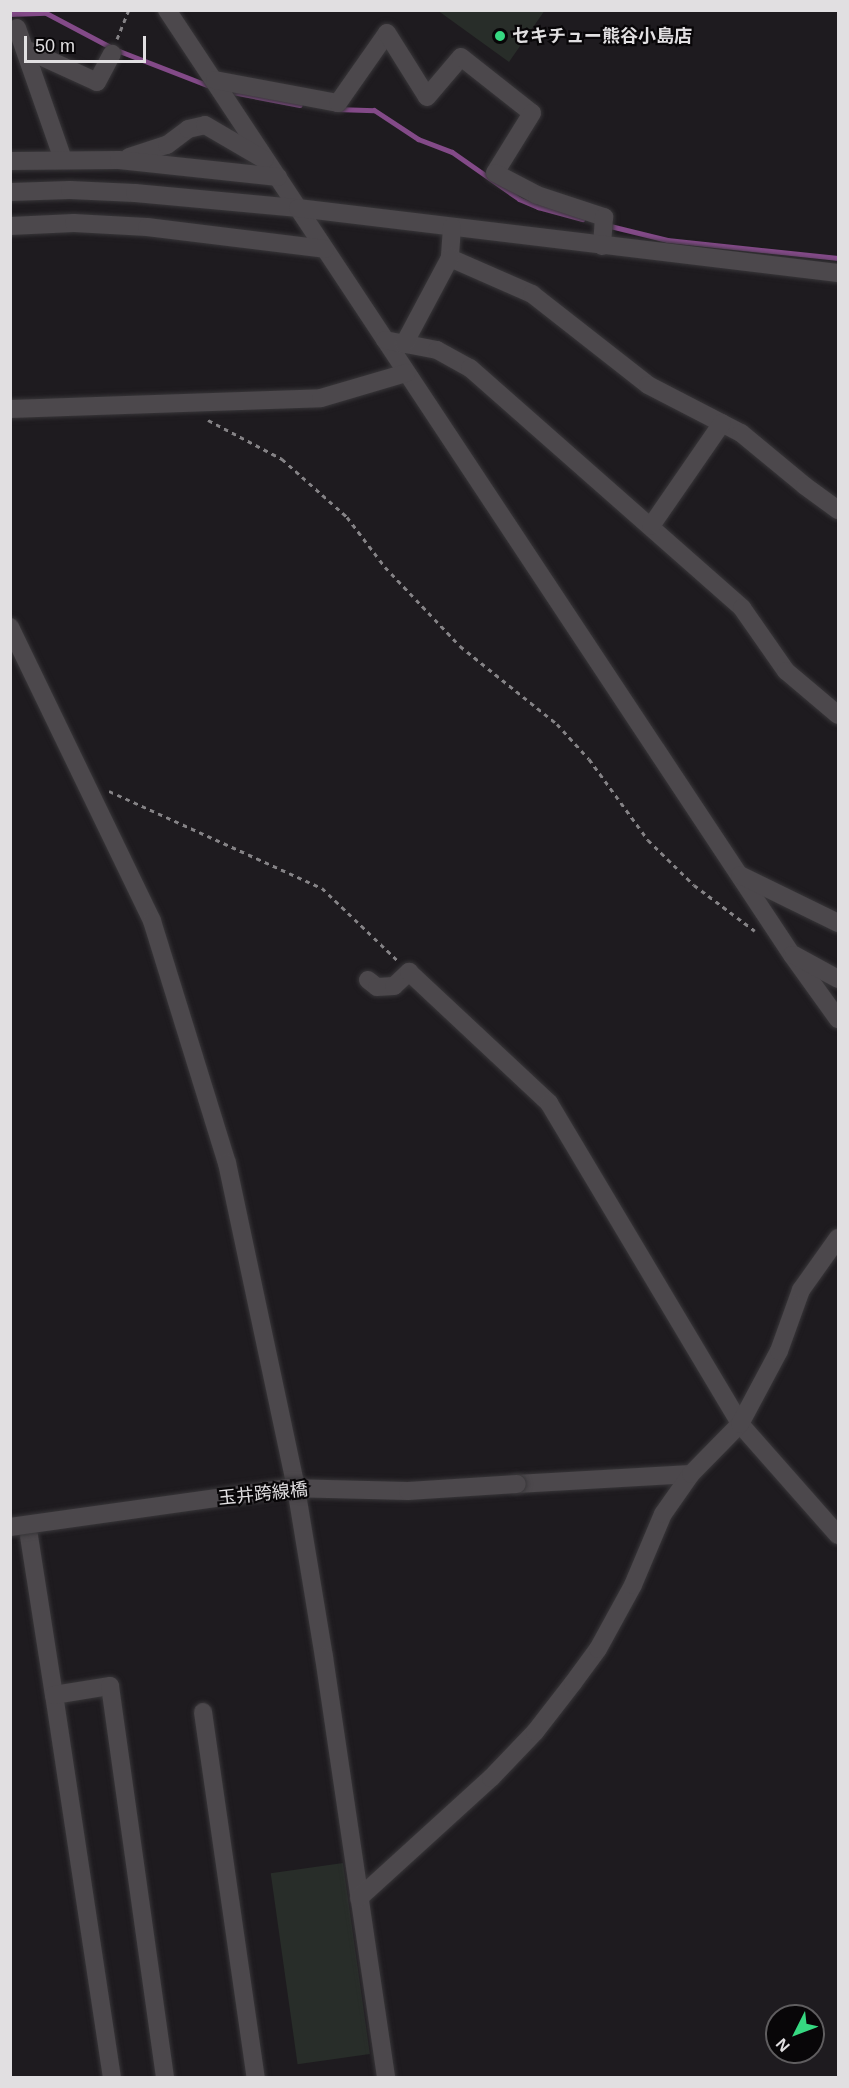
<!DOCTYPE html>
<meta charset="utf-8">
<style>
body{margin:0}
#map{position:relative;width:849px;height:2088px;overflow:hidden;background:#1e1b1f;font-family:Arial,"Noto Sans JP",sans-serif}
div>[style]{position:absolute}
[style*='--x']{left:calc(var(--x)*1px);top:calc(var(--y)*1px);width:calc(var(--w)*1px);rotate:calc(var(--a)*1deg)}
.stream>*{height:5px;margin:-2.5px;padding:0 2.5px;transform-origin:2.5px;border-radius:2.5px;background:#834a88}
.building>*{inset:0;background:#282d29;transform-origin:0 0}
.path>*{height:3px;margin-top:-1.5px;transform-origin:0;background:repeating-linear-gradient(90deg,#858386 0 4.5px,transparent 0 9px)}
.roads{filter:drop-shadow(0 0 2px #383639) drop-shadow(0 0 2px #383639)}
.minor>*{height:18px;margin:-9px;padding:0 9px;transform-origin:9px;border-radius:9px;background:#4c484c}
.bridges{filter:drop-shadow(0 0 2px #383639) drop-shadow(0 0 2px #383639)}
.minor-bridge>*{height:18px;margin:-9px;padding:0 9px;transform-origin:9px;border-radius:9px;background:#4c484c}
.dots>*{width:16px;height:16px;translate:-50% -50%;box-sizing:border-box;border:3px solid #080608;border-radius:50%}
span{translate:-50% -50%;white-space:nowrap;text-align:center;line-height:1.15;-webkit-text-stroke:4.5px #080608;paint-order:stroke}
.poi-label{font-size:18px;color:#e1dfe1;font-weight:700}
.left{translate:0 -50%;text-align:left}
.street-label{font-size:18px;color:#e1dfe1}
.frame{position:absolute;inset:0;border:12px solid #e1dfe1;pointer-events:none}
.north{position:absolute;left:765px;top:2004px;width:60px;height:60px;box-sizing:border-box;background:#080608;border:2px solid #5f5d5f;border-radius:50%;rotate:228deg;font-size:16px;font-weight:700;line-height:24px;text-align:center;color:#e1dfe1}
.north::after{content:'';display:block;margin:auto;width:21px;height:27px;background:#36d881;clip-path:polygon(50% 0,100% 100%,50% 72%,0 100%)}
.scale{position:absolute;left:24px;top:36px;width:122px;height:27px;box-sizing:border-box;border:3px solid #e1dfe1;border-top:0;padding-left:8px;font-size:18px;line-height:21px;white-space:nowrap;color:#e1dfe1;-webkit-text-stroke:4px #080608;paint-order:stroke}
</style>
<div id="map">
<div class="stream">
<div style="--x:10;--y:14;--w:36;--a:-2"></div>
<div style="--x:46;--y:13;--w:77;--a:27.9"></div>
<div style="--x:114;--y:49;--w:105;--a:21.2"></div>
<div style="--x:227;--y:91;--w:74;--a:10.9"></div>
<div style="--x:336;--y:109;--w:38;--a:2"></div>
<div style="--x:374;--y:110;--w:53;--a:33.4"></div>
<div style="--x:418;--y:139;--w:36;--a:21"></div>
<div style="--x:452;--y:152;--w:82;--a:35"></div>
<div style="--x:519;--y:199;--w:21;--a:23"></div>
<div style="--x:538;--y:207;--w:46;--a:15.3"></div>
<div style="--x:606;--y:225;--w:63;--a:13.8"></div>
<div style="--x:667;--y:240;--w:172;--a:6"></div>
</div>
<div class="building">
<div style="clip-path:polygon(437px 10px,545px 10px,509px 62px)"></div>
<div style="left:343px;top:1863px;width:193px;height:73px;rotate:82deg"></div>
</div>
<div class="path">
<div style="--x:117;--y:39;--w:31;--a:-68"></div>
<div style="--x:208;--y:420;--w:84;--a:27.8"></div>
<div style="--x:282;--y:459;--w:87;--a:41.7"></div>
<div style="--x:347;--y:517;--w:63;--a:52.8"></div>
<div style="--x:385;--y:567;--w:109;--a:46.5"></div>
<div style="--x:460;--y:646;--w:124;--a:38.8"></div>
<div style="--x:557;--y:724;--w:47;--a:47.6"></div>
<div style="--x:589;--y:759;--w:100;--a:53.9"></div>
<div style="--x:648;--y:840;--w:64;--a:44.4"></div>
<div style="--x:694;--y:885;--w:76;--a:37"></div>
<div style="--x:109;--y:791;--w:234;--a:24.5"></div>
<div style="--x:322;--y:888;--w:104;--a:43.8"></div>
</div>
<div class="roads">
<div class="minor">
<div style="--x:167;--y:10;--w:1133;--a:56.52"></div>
<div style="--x:792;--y:955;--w:79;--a:54.3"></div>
<div style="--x:17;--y:28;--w:139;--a:70.7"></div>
<div style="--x:25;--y:49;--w:79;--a:24.6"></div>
<div style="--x:97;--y:82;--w:32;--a:-62"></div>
<div style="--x:215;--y:80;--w:125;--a:10.6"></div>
<div style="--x:338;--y:103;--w:85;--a:-55"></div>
<div style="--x:387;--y:33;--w:75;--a:58"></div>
<div style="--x:427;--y:97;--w:52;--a:-49.6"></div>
<div style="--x:461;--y:57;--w:90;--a:38.3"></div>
<div style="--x:532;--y:113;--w:70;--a:121.7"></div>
<div style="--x:495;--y:173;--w:47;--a:27.6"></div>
<div style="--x:537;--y:195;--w:71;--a:18.2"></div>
<div style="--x:604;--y:217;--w:29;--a:94"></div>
<div style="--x:129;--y:157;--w:40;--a:-18"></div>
<div style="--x:167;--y:145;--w:26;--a:-37"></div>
<div style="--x:188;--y:129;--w:17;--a:-13"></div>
<div style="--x:205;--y:125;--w:69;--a:30.3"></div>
<div style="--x:10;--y:161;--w:109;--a:-0.5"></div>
<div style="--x:119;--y:160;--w:160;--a:6.1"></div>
<div style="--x:10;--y:192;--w:60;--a:-1.9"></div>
<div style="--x:70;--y:190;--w:65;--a:2.6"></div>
<div style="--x:135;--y:193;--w:164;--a:5.3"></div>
<div style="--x:298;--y:208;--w:544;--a:6.86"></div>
<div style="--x:10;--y:226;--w:64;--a:-2.7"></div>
<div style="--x:74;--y:223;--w:73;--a:3.1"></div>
<div style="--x:147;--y:227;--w:179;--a:7"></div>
<div style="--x:452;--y:227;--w:31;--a:94"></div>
<div style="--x:450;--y:258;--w:90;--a:23.7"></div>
<div style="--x:532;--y:294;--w:147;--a:38.1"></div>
<div style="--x:648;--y:385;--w:105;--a:27.3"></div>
<div style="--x:741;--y:433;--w:83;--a:39.6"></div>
<div style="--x:805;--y:486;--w:41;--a:36"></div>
<div style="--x:385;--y:340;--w:53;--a:10.9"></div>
<div style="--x:437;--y:350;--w:38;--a:29"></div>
<div style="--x:470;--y:368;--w:363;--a:41.4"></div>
<div style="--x:742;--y:608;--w:77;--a:55.1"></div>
<div style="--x:786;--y:671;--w:68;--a:40.2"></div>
<div style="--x:404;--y:344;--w:98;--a:-61.9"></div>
<div style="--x:10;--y:409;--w:311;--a:-2"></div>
<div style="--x:321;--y:398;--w:89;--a:-16.4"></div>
<div style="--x:651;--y:526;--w:125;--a:-55.4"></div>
<div style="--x:10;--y:627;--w:326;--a:64.2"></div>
<div style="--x:152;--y:921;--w:253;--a:72.8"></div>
<div style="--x:227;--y:1163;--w:326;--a:78"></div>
<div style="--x:295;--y:1482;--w:177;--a:80.6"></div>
<div style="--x:324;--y:1657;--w:426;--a:81.6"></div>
<div style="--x:740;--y:875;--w:109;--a:26.1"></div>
<div style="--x:794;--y:955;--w:50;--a:28.6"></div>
<div style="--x:368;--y:980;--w:11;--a:38"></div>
<div style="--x:377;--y:987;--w:17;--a:-3"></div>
<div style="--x:394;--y:986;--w:21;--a:-43"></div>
<div style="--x:409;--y:972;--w:192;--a:43.1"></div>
<div style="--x:549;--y:1103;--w:374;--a:59.2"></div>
<div style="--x:740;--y:1424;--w:148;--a:48.6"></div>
<div style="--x:517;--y:1484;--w:174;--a:-3.3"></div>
<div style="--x:29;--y:1536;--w:161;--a:81.1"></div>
<div style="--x:203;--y:1712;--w:370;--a:81.8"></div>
<div style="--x:359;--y:1898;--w:178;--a:-42.3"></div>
<div style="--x:491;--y:1778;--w:64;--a:-46.3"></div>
<div style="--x:535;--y:1732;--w:62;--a:-52.2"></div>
<div style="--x:573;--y:1683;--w:42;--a:-53.7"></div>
<div style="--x:598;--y:1649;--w:73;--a:-61.3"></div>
<div style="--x:633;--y:1585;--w:77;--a:-67.1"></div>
<div style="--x:663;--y:1514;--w:49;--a:-55"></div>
<div style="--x:691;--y:1474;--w:70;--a:-45.6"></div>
<div style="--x:740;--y:1424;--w:83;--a:-61.9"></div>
<div style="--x:779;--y:1351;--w:65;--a:-70.2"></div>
<div style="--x:801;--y:1290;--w:64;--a:-54.6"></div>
<div style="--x:112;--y:2078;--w:387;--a:-98.6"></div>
<div style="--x:54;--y:1695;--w:57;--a:-9.1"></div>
<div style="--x:110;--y:1686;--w:396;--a:82"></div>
</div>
</div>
<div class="bridges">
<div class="minor-bridge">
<div style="--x:10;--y:1527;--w:281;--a:-8"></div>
<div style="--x:288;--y:1488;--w:120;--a:1.4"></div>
<div style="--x:408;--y:1491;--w:109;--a:-3.7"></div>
</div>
</div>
<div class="dots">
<div style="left:500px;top:36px;background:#36d881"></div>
</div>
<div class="poi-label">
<span class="left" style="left:512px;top:36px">セキチュー熊谷小島店</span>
</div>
<div class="street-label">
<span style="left:263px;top:1494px;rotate:-6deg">玉井跨線橋</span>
</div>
<div class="frame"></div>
<div class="north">N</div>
<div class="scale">50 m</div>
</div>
